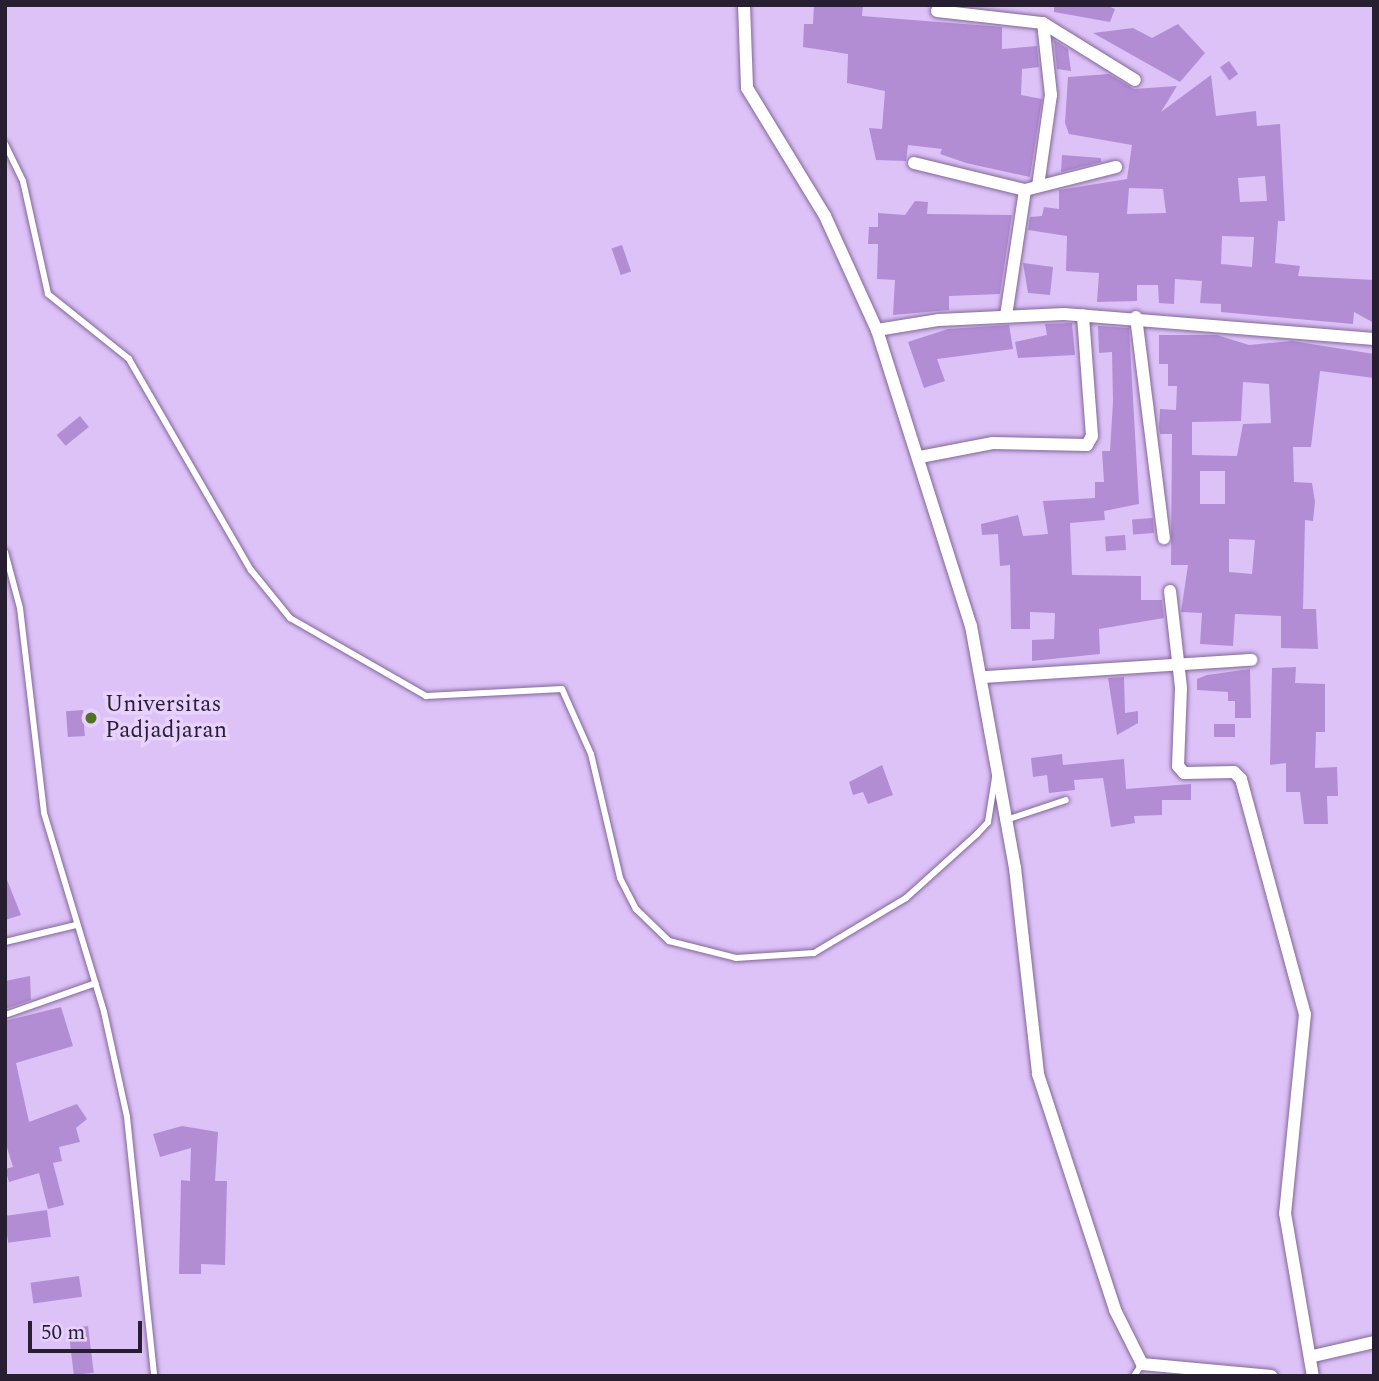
<!DOCTYPE html>
<style>
body{margin:0}
#map{position:relative;width:1379px;height:1381px;overflow:hidden;background:#ddc2f8;font-family:Spectral,serif}
div>[style]{position:absolute}
[style*='--x']{left:calc(var(--x)*1px);top:calc(var(--y)*1px);width:calc(var(--w)*1px);rotate:calc(var(--a)*1deg)}
.building>*{inset:0;background:#b28dd4;transform-origin:0 0}
.roads{filter:drop-shadow(0 0 2px #816798) drop-shadow(0 0 2px #816798)}
.service>*{height:6px;margin:-3px;padding:0 3px;transform-origin:3px;border-radius:3px;background:#fff}
.minor>*{height:12px;margin:-6px;padding:0 6px;transform-origin:6px;border-radius:6px;background:#fff}
.dots>*{width:19px;height:19px;translate:-50% -50%;box-sizing:border-box;border:4px solid #e8d2fd;border-radius:50%}
span{translate:-50% -50%;white-space:nowrap;text-align:center;line-height:1.15;-webkit-text-stroke:7px #e8d2fd;paint-order:stroke}
.poi-label{font-size:23px;color:#281e32}
.left{translate:0 -50%;text-align:left}
.frame{position:absolute;inset:0;border:7px solid #281e32;pointer-events:none}
.scale{position:absolute;left:28px;top:1321px;width:114px;height:32px;box-sizing:border-box;border:4px solid #281e32;border-top:0;padding-left:9px;font-size:21px;line-height:24px;white-space:nowrap;color:#281e32;-webkit-text-stroke:5px #e8d2fd;paint-order:stroke}
</style>
<div id="map">
<div class="building">
<div style="clip-path:polygon(814px 5px,863px 5px,862px 16px,1002px 27px,1002px 49px,1037px 46px,1039px 67px,1022px 69px,1021px 95px,1042px 99px,1030px 177px,966px 163px,940px 154px,942px 149px,908px 145px,906px 161px,876px 160px,869px 128px,882px 129px,885px 91px,847px 83px,848px 54px,803px 47px,804px 24px,813px 24px)"></div>
<div style="clip-path:polygon(1054px 5px,1106px 5px,1115px 9px,1110px 22px,1054px 12px)"></div>
<div style="clip-path:polygon(1178px 24px,1205px 53px,1180px 82px,1093px 33px,1133px 28px,1152px 38px)"></div>
<div style="clip-path:polygon(1054px 40px,1068px 49px,1071px 71px,1057px 69px)"></div>
<div style="left:1229px;top:61px;width:16px;height:11px;rotate:55deg"></div>
<div style="clip-path:polygon(evenodd,1109px 74px,1134px 89px,1177px 86px,1161px 112px,1211px 75px,1216px 116px,1256px 111px,1257px 126px,1280px 124px,1285px 221px,1278px 221px,1275px 263px,1300px 266px,1298px 276px,1374px 280px,1374px 323px,1354px 312px,1353px 324px,1221px 312px,1221px 304px,1200px 303px,1202px 281px,1175px 279px,1174px 304px,1159px 303px,1158px 285px,1137px 285px,1137px 301px,1097px 302px,1099px 273px,1066px 271px,1067px 236px,1028px 230px,1030px 217px,1042px 216px,1044px 207px,1059px 209px,1059px 190px,1127px 179px,1132px 145px,1069px 134px,1065px 123px,1068px 77px,1109px 74px,1265px 176px,1267px 201px,1240px 202px,1238px 178px,1265px 176px,1109px 74px,1129px 188px,1163px 189px,1166px 213px,1127px 214px,1129px 188px,1109px 74px,1222px 236px,1254px 237px,1252px 267px,1221px 264px,1222px 236px)"></div>
<div style="clip-path:polygon(1062px 155px,1101px 158px,1101px 162px,1061px 172px)"></div>
<div style="clip-path:polygon(915px 201px,928px 202px,927px 214px,1012px 215px,1000px 294px,949px 296px,949px 310px,893px 315px,895px 280px,877px 279px,878px 244px,868px 244px,869px 227px,878px 227px,878px 213px,905px 215px)"></div>
<div style="left:622px;top:245px;width:28px;height:11px;rotate:71deg"></div>
<div style="clip-path:polygon(1023px 263px,1053px 267px,1050px 295px,1028px 293px)"></div>
<div style="clip-path:polygon(1072px 323px,1075px 355px,1018px 358px,1015px 342px,1047px 335px,1045px 324px)"></div>
<div style="clip-path:polygon(1009px 325px,1013px 349px,937px 359px,945px 381px,924px 388px,908px 342px,948px 329px)"></div>
<div style="clip-path:polygon(1098px 326px,1129px 328px,1139px 504px,1104px 511px,1105px 520px,1070px 523px,1072px 575px,1141px 576px,1141px 600px,1162px 600px,1164px 618px,1099px 629px,1100px 654px,1032px 661px,1032px 640px,1054px 639px,1055px 613px,1030px 612px,1030px 629px,1011px 629px,1010px 565px,1000px 566px,998px 534px,982px 535px,981px 524px,1018px 515px,1023px 536px,1048px 534px,1043px 501px,1095px 498px,1095px 482px,1104px 482px,1102px 451px,1110px 451px,1113px 402px,1112px 352px,1099px 353px)"></div>
<div style="clip-path:polygon(evenodd,1159px 335px,1217px 335px,1249px 345px,1292px 341px,1374px 354px,1374px 378px,1320px 371px,1311px 447px,1293px 447px,1294px 482px,1312px 483px,1315px 502px,1313px 521px,1305px 520px,1303px 609px,1316px 609px,1318px 649px,1281px 648px,1281px 616px,1235px 614px,1233px 646px,1200px 644px,1202px 613px,1181px 612px,1188px 565px,1171px 565px,1172px 434px,1160px 434px,1159px 428px,1160px 409px,1176px 410px,1177px 386px,1168px 386px,1168px 364px,1159px 364px,1159px 335px,1243px 382px,1269px 384px,1271px 423px,1243px 424px,1237px 456px,1192px 455px,1192px 422px,1241px 421px,1243px 382px,1159px 335px,1200px 471px,1225px 471px,1225px 504px,1200px 504px,1200px 471px,1159px 335px,1229px 539px,1255px 540px,1252px 574px,1229px 572px,1229px 539px)"></div>
<div style="left:80px;top:416px;width:14px;height:30px;rotate:51deg"></div>
<div style="left:1153px;top:518px;width:15px;height:21px;rotate:86deg"></div>
<div style="left:1125px;top:535px;width:15px;height:20px;rotate:86deg"></div>
<div style="clip-path:polygon(1296px 667px,1295px 683px,1325px 684px,1325px 732px,1316px 732px,1315px 768px,1337px 767px,1338px 796px,1327px 796px,1328px 824px,1304px 824px,1300px 792px,1286px 792px,1286px 763px,1270px 765px,1272px 668px)"></div>
<div style="clip-path:polygon(1250px 669px,1251px 718px,1235px 718px,1235px 701px,1228px 701px,1228px 692px,1197px 690px,1197px 679px,1207px 675px)"></div>
<div style="clip-path:polygon(1124px 677px,1125px 713px,1138px 711px,1138px 723px,1117px 735px,1108px 678px)"></div>
<div style="left:83px;top:710px;width:26px;height:17px;rotate:86deg"></div>
<div style="left:1214px;top:724px;width:21px;height:13px"></div>
<div style="clip-path:polygon(1062px 754px,1063px 765px,1124px 759px,1126px 789px,1191px 784px,1191px 800px,1162px 800px,1162px 815px,1134px 816px,1135px 823px,1111px 827px,1103px 778px,1074px 780px,1075px 790px,1049px 793px,1047px 775px,1033px 777px,1031px 758px)"></div>
<div style="clip-path:polygon(882px 765px,893px 795px,868px 804px,863px 792px,853px 795px,849px 782px)"></div>
<div style="clip-path:polygon(5px 875px,21px 915px,5px 920px)"></div>
<div style="clip-path:polygon(30px 976px,31px 1000px,5px 1009px,5px 981px)"></div>
<div style="clip-path:polygon(61px 1007px,73px 1046px,16px 1063px,29px 1122px,77px 1104px,87px 1119px,76px 1128px,80px 1142px,59px 1147px,62px 1161px,53px 1163px,64px 1205px,48px 1209px,39px 1173px,9px 1182px,5px 1169px,13px 1167px,5px 1141px,5px 1021px)"></div>
<div style="clip-path:polygon(182px 1126px,218px 1132px,215px 1181px,227px 1181px,225px 1265px,201px 1264px,201px 1274px,179px 1274px,181px 1180px,190px 1181px,191px 1148px,160px 1157px,153px 1134px)"></div>
<div style="left:47px;top:1210px;width:27px;height:43px;rotate:82deg"></div>
<div style="left:79px;top:1276px;width:21px;height:49px;rotate:82deg"></div>
<div style="left:88px;top:1326px;width:47px;height:20px;rotate:83deg"></div>
</div>
<div class="roads">
<div class="service">
<div style="--x:5;--y:144;--w:41;--a:64.1"></div>
<div style="--x:23;--y:181;--w:116;--a:77.5"></div>
<div style="--x:48;--y:294;--w:104;--a:38.7"></div>
<div style="--x:129;--y:359;--w:244;--a:60"></div>
<div style="--x:251;--y:570;--w:62;--a:50.9"></div>
<div style="--x:290;--y:618;--w:157;--a:29.8"></div>
<div style="--x:426;--y:696;--w:136;--a:-2.9"></div>
<div style="--x:562;--y:689;--w:71;--a:66"></div>
<div style="--x:591;--y:754;--w:127;--a:76.8"></div>
<div style="--x:620;--y:878;--w:35;--a:63"></div>
<div style="--x:636;--y:909;--w:46;--a:44.1"></div>
<div style="--x:669;--y:941;--w:69;--a:14.2"></div>
<div style="--x:736;--y:958;--w:78;--a:-3.7"></div>
<div style="--x:814;--y:953;--w:107;--a:-30.9"></div>
<div style="--x:906;--y:898;--w:96;--a:-42"></div>
<div style="--x:977;--y:834;--w:16;--a:-47"></div>
<div style="--x:988;--y:822;--w:45;--a:-81"></div>
<div style="--x:5;--y:552;--w:58;--a:75"></div>
<div style="--x:20;--y:608;--w:206;--a:83.3"></div>
<div style="--x:44;--y:813;--w:208;--a:73.2"></div>
<div style="--x:104;--y:1012;--w:107;--a:77.6"></div>
<div style="--x:127;--y:1117;--w:260;--a:84"></div>
<div style="--x:1006;--y:820;--w:63;--a:-18.4"></div>
<div style="--x:5;--y:942;--w:73;--a:-13.5"></div>
<div style="--x:5;--y:1015;--w:96;--a:-19.4"></div>
<div style="--x:1134;--y:1376;--w:14;--a:-56"></div>
</div>
<div class="minor">
<div style="--x:744;--y:5;--w:83;--a:87.9"></div>
<div style="--x:747;--y:88;--w:150;--a:58.6"></div>
<div style="--x:825;--y:216;--w:125;--a:65.5"></div>
<div style="--x:877;--y:330;--w:311;--a:72.4"></div>
<div style="--x:971;--y:626;--w:246;--a:79.7"></div>
<div style="--x:1015;--y:868;--w:207;--a:83.6"></div>
<div style="--x:1038;--y:1074;--w:248;--a:71.9"></div>
<div style="--x:1115;--y:1310;--w:60;--a:63.4"></div>
<div style="--x:1142;--y:1364;--w:130;--a:5.3"></div>
<div style="--x:937;--y:11;--w:107;--a:6.5"></div>
<div style="--x:1043;--y:23;--w:108;--a:31.8"></div>
<div style="--x:914;--y:163;--w:114;--a:13.7"></div>
<div style="--x:1025;--y:190;--w:94;--a:-14.2"></div>
<div style="--x:1038;--y:186;--w:92;--a:-81.9"></div>
<div style="--x:1051;--y:95;--w:72;--a:-96.3"></div>
<div style="--x:1006;--y:316;--w:127;--a:-81.4"></div>
<div style="--x:1136;--y:317;--w:223;--a:82.8"></div>
<div style="--x:877;--y:330;--w:63;--a:-9.2"></div>
<div style="--x:939;--y:320;--w:125;--a:-2.7"></div>
<div style="--x:1064;--y:314;--w:311;--a:4.6"></div>
<div style="--x:920;--y:457;--w:74;--a:-10.9"></div>
<div style="--x:993;--y:443;--w:94;--a:1.2"></div>
<div style="--x:1087;--y:445;--w:10;--a:-61"></div>
<div style="--x:1092;--y:436;--w:121;--a:-94.3"></div>
<div style="--x:1170;--y:591;--w:98;--a:83.5"></div>
<div style="--x:1181;--y:688;--w:78;--a:92.2"></div>
<div style="--x:1178;--y:766;--w:9;--a:49"></div>
<div style="--x:1184;--y:773;--w:50;--a:-1.1"></div>
<div style="--x:1234;--y:772;--w:10;--a:45"></div>
<div style="--x:1241;--y:779;--w:244;--a:74.8"></div>
<div style="--x:1305;--y:1014;--w:200;--a:95.7"></div>
<div style="--x:1285;--y:1213;--w:165;--a:80.3"></div>
<div style="--x:985;--y:677;--w:267;--a:-3.7"></div>
<div style="--x:1313;--y:1356;--w:63;--a:-12.9"></div>
</div>
</div>
<div class="dots">
<div style="left:91px;top:718px;background:#537125"></div>
</div>
<div class="poi-label">
<span class="left" style="left:105px;top:718px">Universitas<br>Padjadjaran</span>
</div>
<div class="frame"></div>
<div class="scale">50 m</div>
</div>
